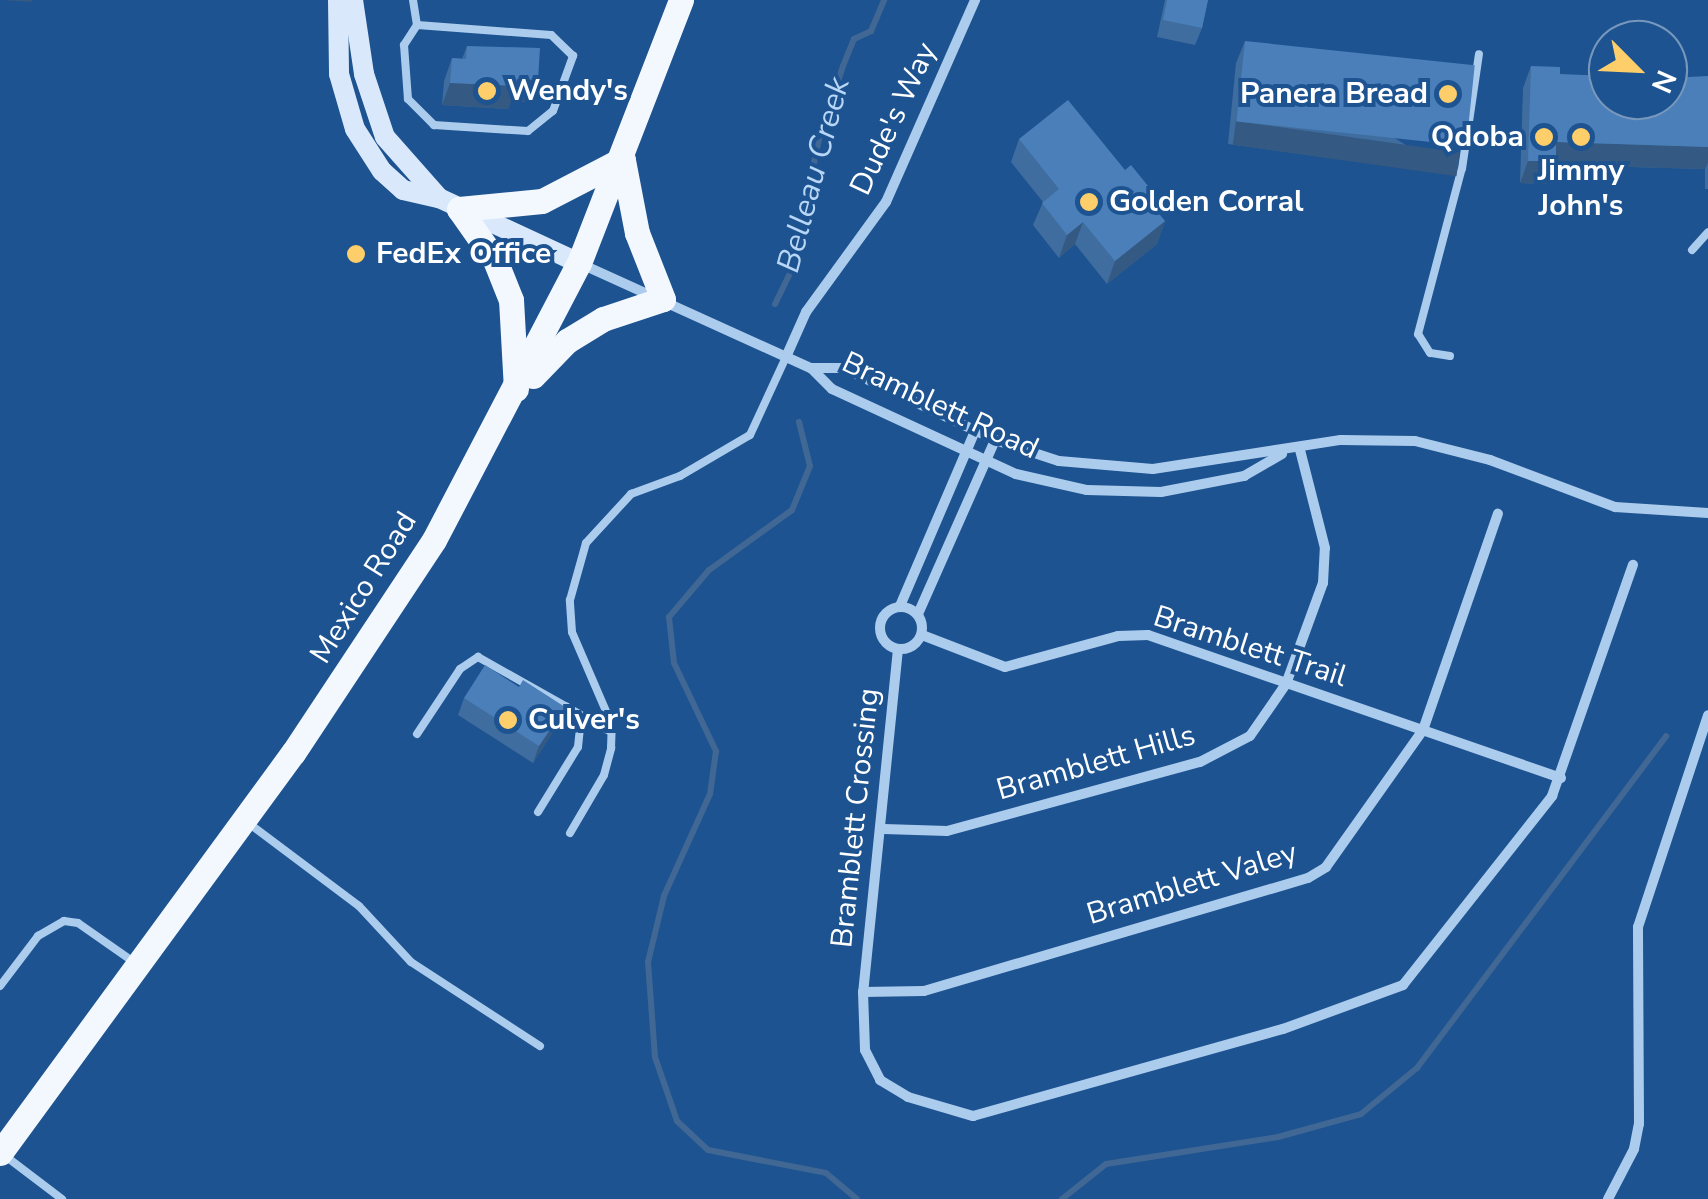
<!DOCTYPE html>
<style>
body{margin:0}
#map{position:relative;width:1708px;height:1199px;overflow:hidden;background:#1d5390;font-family:"Nunito Sans",sans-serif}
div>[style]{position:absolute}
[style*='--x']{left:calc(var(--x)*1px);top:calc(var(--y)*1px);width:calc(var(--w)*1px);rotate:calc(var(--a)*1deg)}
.stream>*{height:6px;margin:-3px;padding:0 3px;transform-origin:3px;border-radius:3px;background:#416894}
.lane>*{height:8px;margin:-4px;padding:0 4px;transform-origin:4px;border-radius:4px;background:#acccee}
.street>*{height:10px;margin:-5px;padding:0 5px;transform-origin:5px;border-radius:5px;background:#acccee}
.street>.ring{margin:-5px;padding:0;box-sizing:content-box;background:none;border:10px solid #acccee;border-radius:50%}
.secondary>*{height:20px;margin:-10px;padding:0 10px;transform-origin:10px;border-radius:10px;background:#d9e8fa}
.primary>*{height:25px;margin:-12.5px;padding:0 12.5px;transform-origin:12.5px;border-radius:12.5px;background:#f3f8ff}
.wall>*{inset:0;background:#406d9f}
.shaded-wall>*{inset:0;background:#345982;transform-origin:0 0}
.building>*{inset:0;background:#4a7fb9;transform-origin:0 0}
.dots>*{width:28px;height:28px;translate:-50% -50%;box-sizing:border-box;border:5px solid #1d5390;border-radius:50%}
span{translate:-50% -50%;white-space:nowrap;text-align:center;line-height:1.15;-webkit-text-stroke:8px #1d5390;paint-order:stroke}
.poi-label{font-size:30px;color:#fff;font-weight:700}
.left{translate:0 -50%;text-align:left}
.right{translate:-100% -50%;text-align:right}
.street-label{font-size:30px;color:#fff}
.water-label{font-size:32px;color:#b8d6f5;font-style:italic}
.north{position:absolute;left:1588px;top:20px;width:100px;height:100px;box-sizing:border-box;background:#1d5390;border:2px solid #7798bc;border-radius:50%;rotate:114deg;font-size:28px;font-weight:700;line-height:40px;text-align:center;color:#fff}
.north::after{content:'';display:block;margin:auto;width:35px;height:45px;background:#fdce6a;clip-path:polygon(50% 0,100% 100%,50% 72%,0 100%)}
</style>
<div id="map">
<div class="stream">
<div style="--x:775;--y:304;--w:37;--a:-64"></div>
<div style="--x:791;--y:271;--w:135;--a:-78"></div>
<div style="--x:819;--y:139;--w:77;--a:-71.8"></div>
<div style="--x:843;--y:66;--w:29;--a:-68"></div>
<div style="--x:854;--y:39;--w:19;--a:-25"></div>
<div style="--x:871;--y:31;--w:34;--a:-67"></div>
<div style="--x:799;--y:422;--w:45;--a:76"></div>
<div style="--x:810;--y:466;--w:48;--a:112.2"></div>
<div style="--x:792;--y:510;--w:102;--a:144.1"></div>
<div style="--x:709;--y:570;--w:62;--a:130.4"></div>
<div style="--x:669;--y:617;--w:46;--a:83.8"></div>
<div style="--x:674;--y:663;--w:98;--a:64.5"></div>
<div style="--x:716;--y:751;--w:43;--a:97.9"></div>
<div style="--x:710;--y:794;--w:112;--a:114.3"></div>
<div style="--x:664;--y:896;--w:68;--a:103.6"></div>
<div style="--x:648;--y:962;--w:95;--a:85.8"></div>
<div style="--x:655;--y:1057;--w:68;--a:71"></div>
<div style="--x:677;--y:1121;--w:42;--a:43.1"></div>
<div style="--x:708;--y:1150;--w:120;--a:11"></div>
<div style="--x:826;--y:1173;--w:40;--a:40"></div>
<div style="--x:1062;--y:1199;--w:56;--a:-38.5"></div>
<div style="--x:1106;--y:1164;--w:174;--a:-8.9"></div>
<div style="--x:1278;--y:1137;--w:86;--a:-15.5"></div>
<div style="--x:1361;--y:1114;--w:72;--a:-39.4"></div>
<div style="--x:1417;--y:1068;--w:415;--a:-53.1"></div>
</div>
<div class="lane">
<div style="--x:413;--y:0;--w:25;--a:81"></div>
<div style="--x:417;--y:25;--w:24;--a:123"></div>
<div style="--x:404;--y:45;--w:54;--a:85.8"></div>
<div style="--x:408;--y:99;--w:37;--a:45"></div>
<div style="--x:434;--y:125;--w:94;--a:3.7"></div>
<div style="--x:528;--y:131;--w:32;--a:-39"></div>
<div style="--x:553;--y:111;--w:59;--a:-70"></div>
<div style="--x:573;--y:56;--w:30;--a:-136"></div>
<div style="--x:551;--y:35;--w:134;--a:-175.7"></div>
<div style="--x:1462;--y:169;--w:116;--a:-81.6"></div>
<div style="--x:1692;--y:250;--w:24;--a:-48"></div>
<div style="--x:1450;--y:356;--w:20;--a:-171"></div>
<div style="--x:1430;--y:353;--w:22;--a:-122"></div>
<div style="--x:1418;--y:334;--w:169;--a:-75.2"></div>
<div style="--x:417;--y:734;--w:78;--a:-56.5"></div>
<div style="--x:460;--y:669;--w:22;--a:-34"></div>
<div style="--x:478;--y:657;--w:153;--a:29.4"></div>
<div style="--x:538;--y:812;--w:76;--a:-58.4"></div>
<div style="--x:578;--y:747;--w:19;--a:-84"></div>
<div style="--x:580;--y:728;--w:25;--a:-122"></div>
<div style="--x:247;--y:822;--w:140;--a:36.9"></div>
<div style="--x:359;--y:906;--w:76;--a:47.1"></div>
<div style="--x:411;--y:962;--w:154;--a:33.1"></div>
<div style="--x:570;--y:833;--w:67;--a:-59.6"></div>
<div style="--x:604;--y:775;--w:28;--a:-75"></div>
<div style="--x:611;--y:748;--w:23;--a:-88"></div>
<div style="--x:612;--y:725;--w:101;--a:-113.3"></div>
<div style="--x:572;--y:632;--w:32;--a:-94"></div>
<div style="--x:570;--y:600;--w:59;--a:-74.3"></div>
<div style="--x:586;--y:543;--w:67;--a:-47.4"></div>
<div style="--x:631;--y:494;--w:52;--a:-20.2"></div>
<div style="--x:680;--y:476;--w:81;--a:-30.4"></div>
<div style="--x:750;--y:435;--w:86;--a:-65.2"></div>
<div style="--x:0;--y:986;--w:63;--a:-52.8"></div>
<div style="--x:38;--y:936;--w:30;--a:-30"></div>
<div style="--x:64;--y:921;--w:14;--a:8"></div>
<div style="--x:78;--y:923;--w:68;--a:34.9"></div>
<div style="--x:4;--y:1155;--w:73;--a:37.2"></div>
</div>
<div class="street">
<div style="--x:579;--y:263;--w:255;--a:24.4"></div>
<div style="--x:811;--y:368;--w:30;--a:45"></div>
<div style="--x:832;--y:389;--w:203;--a:24.8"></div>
<div style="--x:1016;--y:474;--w:73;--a:12.7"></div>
<div style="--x:1087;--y:490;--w:74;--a:1.5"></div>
<div style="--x:1161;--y:492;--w:85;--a:-10.9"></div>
<div style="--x:1244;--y:476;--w:44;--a:-30.1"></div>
<div style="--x:786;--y:357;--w:49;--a:-66"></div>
<div style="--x:806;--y:312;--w:136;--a:-54"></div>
<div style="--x:886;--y:202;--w:221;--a:-66.2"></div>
<div style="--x:811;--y:368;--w:32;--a:0"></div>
<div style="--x:843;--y:368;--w:168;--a:25.3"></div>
<div style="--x:995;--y:440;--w:67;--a:18.2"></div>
<div style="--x:1059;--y:461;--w:94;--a:4.9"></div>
<div style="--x:1153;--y:469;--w:190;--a:-8.8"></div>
<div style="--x:1341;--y:440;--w:74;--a:0.8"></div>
<div style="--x:1415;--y:441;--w:77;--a:14.2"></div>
<div style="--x:1490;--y:460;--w:134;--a:20.6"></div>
<div style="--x:1615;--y:507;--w:93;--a:3.7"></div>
<div style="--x:900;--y:606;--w:190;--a:-66.8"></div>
<div class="ring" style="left:880px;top:607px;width:32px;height:32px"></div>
<div style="--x:918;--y:614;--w:190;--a:-66.1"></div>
<div style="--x:922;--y:635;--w:89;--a:21.1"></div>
<div style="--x:1005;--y:667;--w:117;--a:-15.3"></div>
<div style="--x:1118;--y:636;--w:30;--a:-2"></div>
<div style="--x:1148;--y:635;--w:437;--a:19.1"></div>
<div style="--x:898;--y:649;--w:345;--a:95.8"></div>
<div style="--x:863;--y:992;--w:58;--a:88"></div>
<div style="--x:865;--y:1050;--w:34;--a:63"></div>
<div style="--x:880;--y:1080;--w:33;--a:31"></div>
<div style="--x:908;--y:1097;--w:68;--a:16.3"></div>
<div style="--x:973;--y:1116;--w:322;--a:-15.7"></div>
<div style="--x:1283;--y:1029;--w:128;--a:-20.1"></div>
<div style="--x:1403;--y:985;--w:241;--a:-51.7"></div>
<div style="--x:1552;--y:796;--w:245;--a:-70.7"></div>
<div style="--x:884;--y:829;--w:63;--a:1.8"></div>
<div style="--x:947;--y:831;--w:262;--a:-15.3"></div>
<div style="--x:1200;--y:762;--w:56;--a:-27.5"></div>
<div style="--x:1250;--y:736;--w:63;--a:-55.3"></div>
<div style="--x:1286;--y:684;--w:108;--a:-69.9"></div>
<div style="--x:1323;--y:583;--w:35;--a:-87"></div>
<div style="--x:1325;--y:548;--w:101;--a:-104.3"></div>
<div style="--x:863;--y:992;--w:61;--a:-0.9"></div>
<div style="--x:924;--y:991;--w:400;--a:-16.4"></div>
<div style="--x:1308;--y:878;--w:21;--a:-31"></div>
<div style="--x:1326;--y:867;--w:168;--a:-54.7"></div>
<div style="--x:1423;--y:730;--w:229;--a:-70.9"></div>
<div style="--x:1608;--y:1199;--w:56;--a:-62.5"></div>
<div style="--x:1634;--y:1149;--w:25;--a:-79"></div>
<div style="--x:1639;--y:1124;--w:197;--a:-90.3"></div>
<div style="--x:1638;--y:927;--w:223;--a:-71.7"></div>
</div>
<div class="secondary">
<div style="--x:338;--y:0;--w:74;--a:89.2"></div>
<div style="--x:339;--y:74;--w:57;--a:73.8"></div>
<div style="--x:355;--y:129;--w:50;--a:57.3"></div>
<div style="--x:382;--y:171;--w:28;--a:42"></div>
<div style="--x:403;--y:190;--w:37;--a:13"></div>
<div style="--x:439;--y:198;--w:154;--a:24.9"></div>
<div style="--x:353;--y:0;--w:75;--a:81.5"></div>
<div style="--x:364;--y:74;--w:66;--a:71.6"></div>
<div style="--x:385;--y:137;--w:81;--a:48.5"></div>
</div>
<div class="primary">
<div style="--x:533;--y:376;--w:49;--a:-45.8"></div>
<div style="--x:567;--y:341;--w:42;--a:-31.4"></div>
<div style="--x:603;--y:319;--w:63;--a:-18.4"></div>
<div style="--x:663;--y:299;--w:71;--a:-111.5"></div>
<div style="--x:637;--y:233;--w:74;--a:-100.9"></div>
<div style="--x:516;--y:389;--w:89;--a:-93.2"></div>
<div style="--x:511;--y:300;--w:43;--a:-111.8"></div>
<div style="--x:495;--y:260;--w:62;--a:-125.2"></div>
<div style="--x:459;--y:209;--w:83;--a:-5.5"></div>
<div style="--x:542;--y:201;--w:91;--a:-27.4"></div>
<div style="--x:0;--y:1153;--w:496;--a:-53.8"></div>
<div style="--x:293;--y:753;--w:255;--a:-56.5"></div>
<div style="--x:434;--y:540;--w:313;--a:-62.4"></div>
<div style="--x:579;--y:263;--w:282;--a:-68.8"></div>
</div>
<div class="wall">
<div style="clip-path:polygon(1165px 0,1208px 0,1202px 28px,1195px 45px,1157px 37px)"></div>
<div style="clip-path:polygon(1245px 41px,1452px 175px,1228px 144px,1236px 63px)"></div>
<div style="clip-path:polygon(467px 46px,538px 80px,530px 102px,511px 101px,508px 109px,442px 105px,444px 81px,452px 58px,462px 59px)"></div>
<div style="clip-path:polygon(1531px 66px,1560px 74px,1608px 100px,1708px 76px,1708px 189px,1705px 189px,1705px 169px,1555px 165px,1548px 184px,1520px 183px,1523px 88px)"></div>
<div style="clip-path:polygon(1019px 139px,1125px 170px,1157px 197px,1153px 207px,1165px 221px,1157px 244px,1107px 284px,1075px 244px,1059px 258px,1033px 225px,1043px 202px,1011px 162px)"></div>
<div style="clip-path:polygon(464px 698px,558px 724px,533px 763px,458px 715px)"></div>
</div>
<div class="shaded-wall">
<div style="clip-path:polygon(0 0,33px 0,32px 2px)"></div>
<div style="clip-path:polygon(517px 79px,538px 80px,530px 102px,511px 101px,508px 109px,442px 105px,450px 83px)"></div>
<div style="left:1236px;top:121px;width:226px;height:24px;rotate:8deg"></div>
<div style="clip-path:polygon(1556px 142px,1708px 147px,1708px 162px,1705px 169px,1555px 165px,1548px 184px,1520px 183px,1528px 161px)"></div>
<div style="clip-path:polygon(1165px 221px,1157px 244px,1107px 284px,1115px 261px)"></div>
<div style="clip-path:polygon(1083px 222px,1075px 244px,1059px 258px,1067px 235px)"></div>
<div style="clip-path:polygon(565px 707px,558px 724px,533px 763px,539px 746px)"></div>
</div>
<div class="building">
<div style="clip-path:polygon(1167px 0,1208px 0,1202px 28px,1163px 20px)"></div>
<div style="left:1245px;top:41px;width:231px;height:81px;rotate:6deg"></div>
<div style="clip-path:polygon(467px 46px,540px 48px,538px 80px,517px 79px,516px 86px,450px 83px,452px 58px,466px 59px)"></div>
<div style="clip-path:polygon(1531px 66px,1560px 67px,1560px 74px,1608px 76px,1608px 100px,1668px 100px,1668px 78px,1708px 76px,1708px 147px,1556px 142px,1556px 161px,1528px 161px)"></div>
<div style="clip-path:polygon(1068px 100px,1125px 170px,1131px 165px,1157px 197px,1150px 203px,1165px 221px,1115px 261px,1083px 222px,1067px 235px,1042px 203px,1059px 189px,1019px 139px)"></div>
<div style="clip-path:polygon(485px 665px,519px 687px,523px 680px,565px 707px,539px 746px,464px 698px)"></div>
</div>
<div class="dots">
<div style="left:487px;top:91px;background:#fdce6a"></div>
<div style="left:1448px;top:94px;background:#fdce6a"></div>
<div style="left:1544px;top:137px;background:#fdce6a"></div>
<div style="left:1581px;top:137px;background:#fdce6a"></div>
<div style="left:1089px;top:202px;background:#fdce6a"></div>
<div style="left:356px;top:254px;background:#fdce6a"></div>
<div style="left:508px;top:720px;background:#fdce6a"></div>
</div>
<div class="poi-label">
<span class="left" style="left:507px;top:91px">Wendy's</span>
<span class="right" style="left:1428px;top:94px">Panera Bread</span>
<span class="right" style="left:1524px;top:137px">Qdoba</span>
<span style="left:1581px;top:188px">Jimmy<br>John's</span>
<span class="left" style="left:1109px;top:202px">Golden Corral</span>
<span class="left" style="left:376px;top:254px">FedEx Office</span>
<span class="left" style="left:528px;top:720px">Culver's</span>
</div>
<div class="street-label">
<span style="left:894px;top:119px;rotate:-65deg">Dude's Way</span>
<span style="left:940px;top:406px;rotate:25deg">Bramblett Road</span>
<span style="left:364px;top:588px;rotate:-58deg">Mexico Road</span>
<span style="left:1250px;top:647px;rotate:18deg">Bramblett Trail</span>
<span style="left:1096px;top:763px;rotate:-16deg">Bramblett Hills</span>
<span style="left:856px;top:818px;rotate:-84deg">Bramblett Crossing</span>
<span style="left:1192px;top:884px;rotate:-17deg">Bramblett Valey</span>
</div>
<div class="water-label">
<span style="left:814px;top:175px;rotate:-75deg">Belleau Creek</span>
</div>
<div class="north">N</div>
</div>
